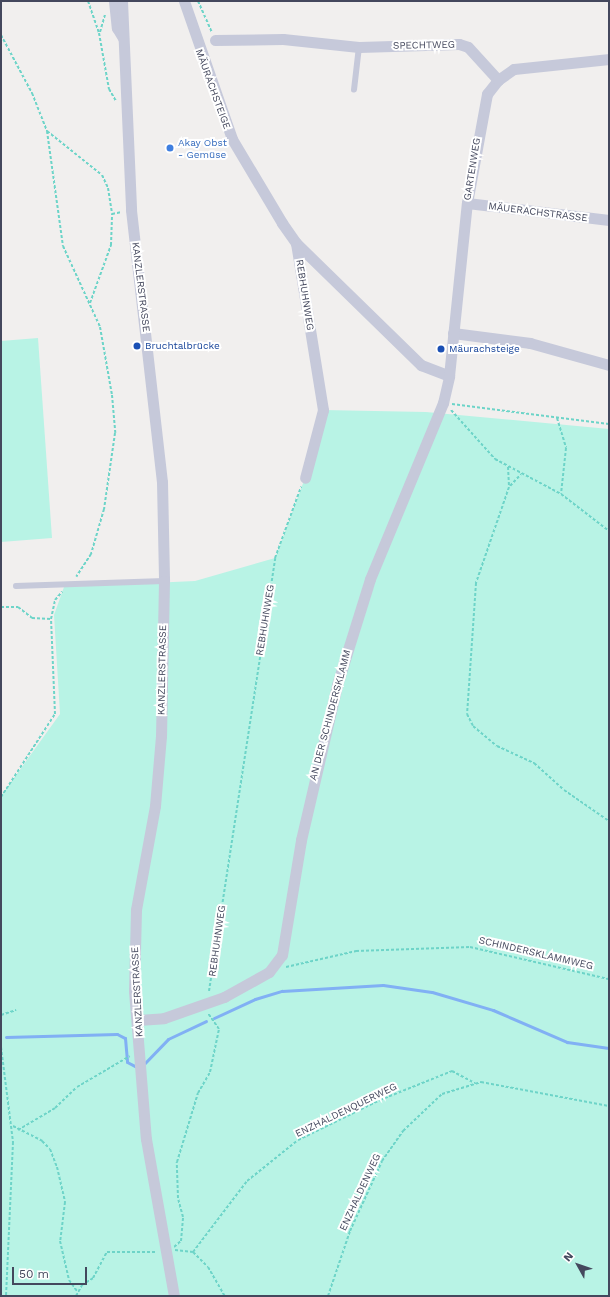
<!DOCTYPE html>
<meta charset="utf-8">
<style>
body{margin:0}
#map{position:relative;width:610px;height:1297px;overflow:hidden;background:#f1efee;font-family:"Work Sans",sans-serif}
div>[style]{position:absolute}
[style*='--x']{left:calc(var(--x)*1px);top:calc(var(--y)*1px);width:calc(var(--w)*1px);rotate:calc(var(--a)*1deg)}
.green>*{inset:0;background:#b8f3e5}
.stream>*{height:3px;margin:-1.5px;padding:0 1.5px;transform-origin:1.5px;border-radius:1.5px;background:#81b0f4}
.path>*{height:2px;margin-top:-1px;transform-origin:0;background:repeating-linear-gradient(90deg,#6dd4c8 0 3px,transparent 0 5px)}
.lane>*{height:5.5px;margin:-2.75px;padding:0 2.75px;transform-origin:2.75px;border-radius:2.75px;background:#c6c9da}
.street>*{height:11px;margin:-5.5px;padding:0 5.5px;transform-origin:5.5px;border-radius:5.5px;background:#c6c9da}
.dots>*{width:11px;height:11px;translate:-50% -50%;box-sizing:border-box;border:2px solid #fff;border-radius:50%}
span{translate:-50% -50%;white-space:nowrap;text-align:center;line-height:1.15;-webkit-text-stroke:4px #fff;paint-order:stroke}
.street-label{font-size:10px;color:#44485d}
.shop-label{font-size:10px;color:#366cbe}
.left{translate:0 -50%;text-align:left}
.transit-label{font-size:10px;color:#164399}
.frame{position:absolute;inset:0;border:2px solid #44485d;pointer-events:none}
.north{position:absolute;left:558px;top:1245px;width:40px;height:40px;-webkit-text-stroke:3px #fff;paint-order:stroke;rotate:310deg;font-size:11px;font-weight:700;line-height:16px;text-align:center;color:#44485d}
.north::after{content:'';display:block;margin:auto;width:14px;height:18px;background:#44485d;clip-path:polygon(50% 0,100% 100%,50% 72%,0 100%)}
.scale{position:absolute;left:12px;top:1267px;width:75px;height:18px;box-sizing:border-box;border:2px solid #44485d;border-top:0;padding-left:5px;font-size:12px;line-height:14px;white-space:nowrap;color:#44485d;-webkit-text-stroke:3px #fff;paint-order:stroke}
</style>
<div id="map">
<div class="green">
<div style="clip-path:polygon(38px 338px,52px 538px,1px 542px,1px 341px)"></div>
<div style="clip-path:polygon(323px 410px,426px 412px,609px 429px,609px 1296px,1px 1296px,1px 796px,60px 714px,54px 615px,64px 587px,195px 581px,275px 558px,305px 478px)"></div>
</div>
<div class="stream">
<div style="--x:214;--y:1018;--w:45;--a:-24.9"></div>
<div style="--x:255;--y:999;--w:28;--a:-17"></div>
<div style="--x:282;--y:991;--w:101;--a:-3.4"></div>
<div style="--x:383;--y:985;--w:49;--a:8.1"></div>
<div style="--x:432;--y:992;--w:64;--a:16.4"></div>
<div style="--x:493;--y:1010;--w:81;--a:23.4"></div>
<div style="--x:567;--y:1042;--w:42;--a:8.1"></div>
<div style="--x:6;--y:1037;--w:111;--a:-1.5"></div>
<div style="--x:117;--y:1034;--w:9;--a:27"></div>
<div style="--x:125;--y:1038;--w:24;--a:85"></div>
<div style="--x:127;--y:1062;--w:9;--a:27"></div>
<div style="--x:143;--y:1065;--w:36;--a:-46"></div>
<div style="--x:168;--y:1039;--w:42;--a:-25.3"></div>
</div>
<div class="path">
<div style="--x:88;--y:1;--w:34;--a:71"></div>
<div style="--x:99;--y:33;--w:57;--a:79.9"></div>
<div style="--x:109;--y:89;--w:14;--a:60"></div>
<div style="--x:198;--y:1;--w:34;--a:66"></div>
<div style="--x:100;--y:32;--w:18;--a:-74"></div>
<div style="--x:1;--y:35;--w:66;--a:61.9"></div>
<div style="--x:32;--y:93;--w:41;--a:68.5"></div>
<div style="--x:47;--y:131;--w:116;--a:82.1"></div>
<div style="--x:63;--y:246;--w:89;--a:65.4"></div>
<div style="--x:100;--y:327;--w:69;--a:80"></div>
<div style="--x:112;--y:395;--w:38;--a:85"></div>
<div style="--x:115;--y:433;--w:77;--a:98.2"></div>
<div style="--x:104;--y:509;--w:47;--a:106.1"></div>
<div style="--x:91;--y:554;--w:27;--a:123"></div>
<div style="--x:47;--y:131;--w:70;--a:38.7"></div>
<div style="--x:102;--y:175;--w:14;--a:65"></div>
<div style="--x:108;--y:188;--w:26;--a:81"></div>
<div style="--x:112;--y:214;--w:10;--a:-11"></div>
<div style="--x:90;--y:303;--w:62;--a:-70.1"></div>
<div style="--x:111;--y:245;--w:31;--a:-88"></div>
<div style="--x:452;--y:404;--w:158;--a:7.3"></div>
<div style="--x:451;--y:410;--w:66;--a:48.1"></div>
<div style="--x:495;--y:459;--w:75;--a:27.9"></div>
<div style="--x:561;--y:494;--w:61;--a:37.6"></div>
<div style="--x:557;--y:418;--w:31;--a:73"></div>
<div style="--x:566;--y:448;--w:46;--a:96.2"></div>
<div style="--x:508;--y:467;--w:20;--a:87"></div>
<div style="--x:509;--y:487;--w:102;--a:109"></div>
<div style="--x:476;--y:583;--w:131;--a:93.9"></div>
<div style="--x:467;--y:714;--w:13;--a:63"></div>
<div style="--x:473;--y:726;--w:31;--a:40"></div>
<div style="--x:497;--y:746;--w:41;--a:24.7"></div>
<div style="--x:534;--y:763;--w:40;--a:42"></div>
<div style="--x:564;--y:790;--w:55;--a:34.6"></div>
<div style="--x:510;--y:486;--w:16;--a:-47"></div>
<div style="--x:1;--y:607;--w:17;--a:0"></div>
<div style="--x:18;--y:607;--w:18;--a:38"></div>
<div style="--x:32;--y:618;--w:19;--a:3"></div>
<div style="--x:1;--y:797;--w:99;--a:-57"></div>
<div style="--x:55;--y:714;--w:95;--a:-92.4"></div>
<div style="--x:51;--y:619;--w:19;--a:-78"></div>
<div style="--x:55;--y:600;--w:11;--a:-49"></div>
<div style="--x:286;--y:967;--w:72;--a:-12.9"></div>
<div style="--x:356;--y:951;--w:114;--a:-2"></div>
<div style="--x:470;--y:947;--w:143;--a:13"></div>
<div style="--x:209;--y:991;--w:438;--a:-81.3"></div>
<div style="--x:275;--y:558;--w:76;--a:-69.9"></div>
<div style="--x:1;--y:1015;--w:16;--a:-18"></div>
<div style="--x:1;--y:1047;--w:96;--a:82.8"></div>
<div style="--x:13;--y:1142;--w:154;--a:92.6"></div>
<div style="--x:13;--y:1126;--w:33;--a:27"></div>
<div style="--x:42;--y:1141;--w:11;--a:45"></div>
<div style="--x:50;--y:1149;--w:19;--a:69"></div>
<div style="--x:57;--y:1167;--w:36;--a:77"></div>
<div style="--x:65;--y:1202;--w:39;--a:97"></div>
<div style="--x:60;--y:1241;--w:40;--a:77"></div>
<div style="--x:69;--y:1280;--w:14;--a:54"></div>
<div style="--x:18;--y:1130;--w:43;--a:-30.7"></div>
<div style="--x:55;--y:1108;--w:30;--a:-44"></div>
<div style="--x:77;--y:1087;--w:61;--a:-30.3"></div>
<div style="--x:174;--y:1247;--w:9;--a:-41"></div>
<div style="--x:181;--y:1241;--w:24;--a:-85"></div>
<div style="--x:183;--y:1217;--w:20;--a:-105"></div>
<div style="--x:178;--y:1198;--w:36;--a:-92"></div>
<div style="--x:177;--y:1162;--w:72;--a:-73.1"></div>
<div style="--x:198;--y:1093;--w:24;--a:-60"></div>
<div style="--x:210;--y:1072;--w:44;--a:-78.2"></div>
<div style="--x:219;--y:1029;--w:19;--a:-125"></div>
<div style="--x:175;--y:1250;--w:18;--a:6"></div>
<div style="--x:193;--y:1252;--w:21;--a:45"></div>
<div style="--x:208;--y:1267;--w:34;--a:60"></div>
<div style="--x:193;--y:1252;--w:89;--a:-52.7"></div>
<div style="--x:247;--y:1181;--w:65;--a:-38.8"></div>
<div style="--x:298;--y:1140;--w:91;--a:-26"></div>
<div style="--x:380;--y:1100;--w:78;--a:-21.9"></div>
<div style="--x:452;--y:1071;--w:26;--a:28"></div>
<div style="--x:76;--y:1296;--w:13;--a:-61"></div>
<div style="--x:82;--y:1285;--w:13;--a:-32"></div>
<div style="--x:93;--y:1278;--w:30;--a:-62"></div>
<div style="--x:107;--y:1252;--w:50;--a:0"></div>
<div style="--x:328;--y:1296;--w:69;--a:-71.3"></div>
<div style="--x:350;--y:1231;--w:77;--a:-65.4"></div>
<div style="--x:382;--y:1161;--w:37;--a:-55"></div>
<div style="--x:403;--y:1131;--w:54;--a:-43.5"></div>
<div style="--x:442;--y:1094;--w:41;--a:-17.1"></div>
<div style="--x:481;--y:1082;--w:130;--a:10.6"></div>
</div>
<div class="lane">
<div style="--x:354;--y:90;--w:43;--a:-83.4"></div>
<div style="--x:16;--y:586;--w:148;--a:-1.9"></div>
</div>
<div class="street">
<div style="--x:114;--y:1;--w:27;--a:84"></div>
<div style="--x:117;--y:28;--w:12;--a:59"></div>
<div style="--x:122;--y:1;--w:209;--a:87.5"></div>
<div style="--x:131;--y:210;--w:274;--a:83.5"></div>
<div style="--x:162;--y:482;--w:99;--a:88.8"></div>
<div style="--x:164;--y:581;--w:155;--a:91.1"></div>
<div style="--x:161;--y:736;--w:70;--a:94.9"></div>
<div style="--x:155;--y:806;--w:106;--a:100.4"></div>
<div style="--x:136;--y:910;--w:81;--a:91.4"></div>
<div style="--x:134;--y:991;--w:148;--a:85.4"></div>
<div style="--x:146;--y:1139;--w:159;--a:79.9"></div>
<div style="--x:184;--y:1;--w:146;--a:70.8"></div>
<div style="--x:232;--y:139;--w:98;--a:59.2"></div>
<div style="--x:282;--y:223;--w:24;--a:55"></div>
<div style="--x:296;--y:243;--w:175;--a:44.3"></div>
<div style="--x:421;--y:365;--w:30;--a:21"></div>
<div style="--x:215;--y:40;--w:68;--a:-0.8"></div>
<div style="--x:283;--y:39;--w:76;--a:6"></div>
<div style="--x:359;--y:47;--w:100;--a:-1.7"></div>
<div style="--x:459;--y:44;--w:9;--a:18"></div>
<div style="--x:468;--y:47;--w:45;--a:47.7"></div>
<div style="--x:467;--y:203;--w:143;--a:6.8"></div>
<div style="--x:296;--y:243;--w:169;--a:80.8"></div>
<div style="--x:323;--y:410;--w:70;--a:104.8"></div>
<div style="--x:453;--y:333;--w:78;--a:7.4"></div>
<div style="--x:530;--y:343;--w:82;--a:15.6"></div>
<div style="--x:138;--y:1020;--w:26;--a:-4"></div>
<div style="--x:164;--y:1018;--w:64;--a:-19.3"></div>
<div style="--x:224;--y:997;--w:51;--a:-29.1"></div>
<div style="--x:269;--y:972;--w:21;--a:-53"></div>
<div style="--x:282;--y:955;--w:117;--a:-80.6"></div>
<div style="--x:301;--y:840;--w:159;--a:-76.9"></div>
<div style="--x:337;--y:685;--w:111;--a:-72.7"></div>
<div style="--x:370;--y:579;--w:191;--a:-67.5"></div>
<div style="--x:443;--y:403;--w:28;--a:-77"></div>
<div style="--x:449;--y:376;--w:174;--a:-84.1"></div>
<div style="--x:467;--y:203;--w:111;--a:-79.6"></div>
<div style="--x:487;--y:94;--w:18;--a:-52"></div>
<div style="--x:498;--y:80;--w:19;--a:-35"></div>
<div style="--x:514;--y:69;--w:96;--a:-6"></div>
</div>
<div class="dots">
<div style="left:170px;top:148px;background:#3f7fe0"></div>
<div style="left:137px;top:346px;background:#1a4fb4"></div>
<div style="left:441px;top:349px;background:#1a4fb4"></div>
</div>
<div class="street-label">
<span style="left:424px;top:45px;rotate:-1deg">SPECHTWEG</span>
<span style="left:213px;top:89px;rotate:70deg">MÄURACHSTEIGE</span>
<span style="left:472px;top:169px;rotate:-81deg">GARTENWEG</span>
<span style="left:538px;top:212px;rotate:7deg">MÄUERACHSTRASSE</span>
<span style="left:141px;top:287px;rotate:83deg">KANZLERSTRASSE</span>
<span style="left:305px;top:295px;rotate:81deg">REBHUHNWEG</span>
<span style="left:265px;top:620px;rotate:-81deg">REBHUHNWEG</span>
<span style="left:162px;top:670px;rotate:-89deg">KANZLERSTRASSE</span>
<span style="left:330px;top:715px;rotate:-75deg">AN DER SCHINDERSKLAMM</span>
<span style="left:217px;top:941px;rotate:-82deg">REBHUHNWEG</span>
<span style="left:536px;top:953px;rotate:13deg">SCHINDERSKLAMMWEG</span>
<span style="left:137px;top:992px;rotate:-93deg">KANZLERSTRASSE</span>
<span style="left:346px;top:1110px;rotate:-26deg">ENZHALDENQUERWEG</span>
<span style="left:360px;top:1192px;rotate:-65deg">ENZHALDENWEG</span>
</div>
<div class="shop-label">
<span class="left" style="left:178px;top:148px">Akay Obst<br>- Gemüse</span>
</div>
<div class="transit-label">
<span class="left" style="left:145px;top:346px">Bruchtalbrücke</span>
<span class="left" style="left:449px;top:349px">Mäurachsteige</span>
</div>
<div class="frame"></div>
<div class="north">N</div>
<div class="scale">50 m</div>
</div>
